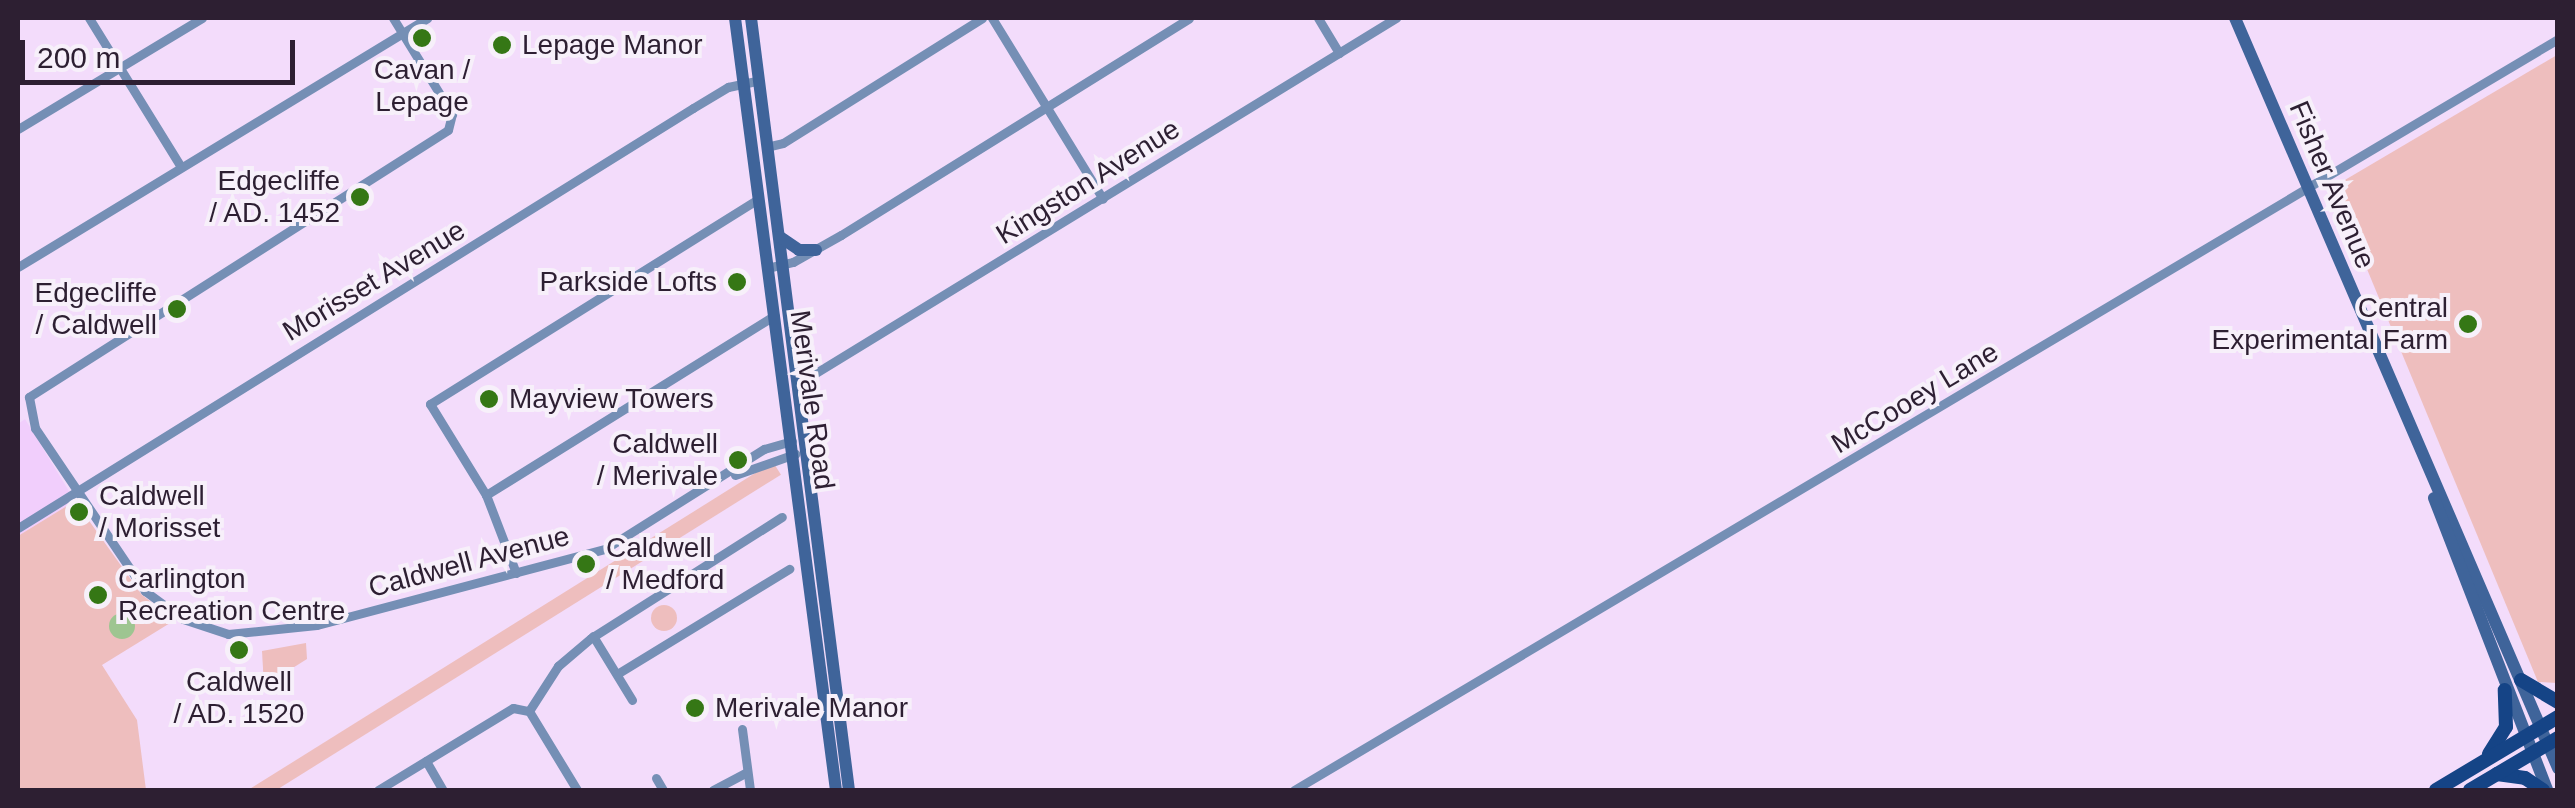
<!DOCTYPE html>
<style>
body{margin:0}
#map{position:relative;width:2575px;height:808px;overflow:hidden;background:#f3dcfb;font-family:Helvetica,sans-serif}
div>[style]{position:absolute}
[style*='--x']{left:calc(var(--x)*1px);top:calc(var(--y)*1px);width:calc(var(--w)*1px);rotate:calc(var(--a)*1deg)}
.built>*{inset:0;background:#f1cefc}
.green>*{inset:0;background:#eebebe;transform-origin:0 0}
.round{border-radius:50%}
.water>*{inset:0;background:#9ec591}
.street>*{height:9px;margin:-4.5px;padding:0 4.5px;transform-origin:4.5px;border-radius:4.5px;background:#758fb5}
.secondary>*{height:12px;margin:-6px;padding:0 6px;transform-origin:6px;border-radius:6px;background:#3f649a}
.primary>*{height:14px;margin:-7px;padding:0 7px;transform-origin:7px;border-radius:7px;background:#154486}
.dots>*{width:28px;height:28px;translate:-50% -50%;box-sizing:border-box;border:5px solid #f7f0fa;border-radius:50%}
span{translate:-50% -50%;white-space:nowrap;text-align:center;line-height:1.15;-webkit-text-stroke:8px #f7f0fa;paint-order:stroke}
.poi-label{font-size:28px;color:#2d1f32}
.left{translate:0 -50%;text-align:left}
.right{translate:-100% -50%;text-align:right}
.street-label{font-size:28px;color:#2d1f32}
.frame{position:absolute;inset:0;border:20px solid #2d1f32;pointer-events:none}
.scale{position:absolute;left:20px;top:40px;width:275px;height:45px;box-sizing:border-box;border:5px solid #2d1f32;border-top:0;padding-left:12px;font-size:30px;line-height:35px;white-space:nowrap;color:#2d1f32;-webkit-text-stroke:8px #f7f0fa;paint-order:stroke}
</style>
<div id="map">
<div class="built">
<div style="clip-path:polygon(25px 419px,75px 501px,18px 536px,18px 424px)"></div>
</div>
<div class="green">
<div style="clip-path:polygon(2557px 55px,2558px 683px,2557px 683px,2538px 682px,2333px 187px)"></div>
<div style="left:773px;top:462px;width:15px;height:625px;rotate:58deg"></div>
<div style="clip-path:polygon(75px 501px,142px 595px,175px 620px,102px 665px,137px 720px,146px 790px,18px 790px,18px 536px)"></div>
<div class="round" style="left:651px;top:605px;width:26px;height:26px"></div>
<div style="clip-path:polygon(306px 643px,307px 659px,264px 686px,262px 651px)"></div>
</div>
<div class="water">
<div class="round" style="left:109px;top:613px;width:26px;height:26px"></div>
</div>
<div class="street">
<div style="--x:89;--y:18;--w:175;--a:58.3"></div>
<div style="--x:393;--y:18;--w:113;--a:58.4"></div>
<div style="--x:452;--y:114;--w:16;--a:104"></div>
<div style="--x:448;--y:130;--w:497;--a:147.5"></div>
<div style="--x:29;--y:397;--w:32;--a:79"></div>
<div style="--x:35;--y:428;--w:197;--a:56"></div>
<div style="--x:145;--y:591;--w:47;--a:36.4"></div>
<div style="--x:183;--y:619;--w:47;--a:18.4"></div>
<div style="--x:228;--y:634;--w:89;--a:-5.8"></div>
<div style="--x:317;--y:625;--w:298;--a:-14.8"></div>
<div style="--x:605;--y:549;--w:188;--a:-32.2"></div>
<div style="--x:764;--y:449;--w:29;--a:-16"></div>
<div style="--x:992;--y:18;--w:212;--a:58.5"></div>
<div style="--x:1318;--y:18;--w:41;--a:59"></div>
<div style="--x:18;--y:129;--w:215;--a:-31.1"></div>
<div style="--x:766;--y:147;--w:17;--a:-13"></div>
<div style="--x:783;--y:143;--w:235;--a:-32.1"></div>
<div style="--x:18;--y:267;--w:479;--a:-31.3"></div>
<div style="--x:767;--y:268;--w:27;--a:-13"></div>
<div style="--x:793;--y:262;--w:55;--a:-29.4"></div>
<div style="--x:841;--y:235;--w:410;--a:-31.9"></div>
<div style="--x:801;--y:382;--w:698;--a:-31.46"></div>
<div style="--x:735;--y:475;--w:64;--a:-19.3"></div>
<div style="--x:486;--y:495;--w:340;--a:-31.9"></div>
<div style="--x:18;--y:528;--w:795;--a:-31.89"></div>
<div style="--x:693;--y:108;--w:41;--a:-31"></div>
<div style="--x:728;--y:87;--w:30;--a:-12"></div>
<div style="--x:516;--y:573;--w:84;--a:-111"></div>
<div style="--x:486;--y:495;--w:107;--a:-121.6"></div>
<div style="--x:430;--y:404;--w:385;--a:-32"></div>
<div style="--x:593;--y:636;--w:75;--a:58.6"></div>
<div style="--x:617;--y:674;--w:202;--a:-31.4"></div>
<div style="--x:529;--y:711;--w:54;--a:-57.2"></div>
<div style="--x:558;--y:666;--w:43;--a:-40.3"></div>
<div style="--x:591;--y:638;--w:226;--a:-32.4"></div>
<div style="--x:529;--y:711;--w:92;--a:58.7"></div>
<div style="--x:742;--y:729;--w:62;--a:82.5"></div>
<div style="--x:426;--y:761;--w:34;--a:60"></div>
<div style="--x:656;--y:778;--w:14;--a:60"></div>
<div style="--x:378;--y:790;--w:158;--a:-31.3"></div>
<div style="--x:513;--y:708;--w:16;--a:11"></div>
<div style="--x:713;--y:790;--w:38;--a:-28"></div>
<div style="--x:1294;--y:790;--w:1470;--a:-30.72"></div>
</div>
<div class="secondary">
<div style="--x:735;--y:18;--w:779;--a:82.55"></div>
<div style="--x:751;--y:18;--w:778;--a:82.77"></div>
<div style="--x:2235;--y:18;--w:817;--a:66.7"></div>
<div style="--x:780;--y:237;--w:23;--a:34"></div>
<div style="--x:799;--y:250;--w:17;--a:0"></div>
<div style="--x:2434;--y:498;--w:313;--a:68.8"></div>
</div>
<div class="primary">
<div style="--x:2521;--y:680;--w:43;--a:30.7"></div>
<div style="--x:2489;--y:754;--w:32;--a:-58"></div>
<div style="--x:2506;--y:727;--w:37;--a:-92"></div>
<div style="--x:2497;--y:774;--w:28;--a:8"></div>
<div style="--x:2525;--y:778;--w:22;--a:34"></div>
<div style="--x:2436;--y:790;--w:142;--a:-30.9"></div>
<div style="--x:2470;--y:790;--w:102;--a:-30.6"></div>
</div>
<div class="dots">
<div style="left:422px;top:38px;background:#357715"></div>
<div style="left:502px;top:45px;background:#357715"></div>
<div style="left:360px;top:197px;background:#357715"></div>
<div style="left:737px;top:282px;background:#357715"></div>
<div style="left:177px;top:309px;background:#357715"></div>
<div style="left:2468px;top:324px;background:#357715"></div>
<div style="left:489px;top:399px;background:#357715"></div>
<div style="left:738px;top:460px;background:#357715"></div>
<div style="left:79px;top:512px;background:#357715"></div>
<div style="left:586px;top:564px;background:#357715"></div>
<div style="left:98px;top:595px;background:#357715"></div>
<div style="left:239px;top:650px;background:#357715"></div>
<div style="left:695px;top:708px;background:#357715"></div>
</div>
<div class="poi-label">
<span class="left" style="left:522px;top:45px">Lepage Manor</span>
<span style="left:422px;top:86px">Cavan /<br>Lepage</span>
<span class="right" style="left:340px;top:197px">Edgecliffe<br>/ AD. 1452</span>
<span class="right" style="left:717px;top:282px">Parkside Lofts</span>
<span class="right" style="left:157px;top:309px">Edgecliffe<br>/ Caldwell</span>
<span class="right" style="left:2448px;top:324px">Central<br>Experimental Farm</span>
<span class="left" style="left:509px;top:399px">Mayview Towers</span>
<span class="right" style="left:718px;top:460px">Caldwell<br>/ Merivale</span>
<span class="left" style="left:99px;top:512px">Caldwell<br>/ Morisset</span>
<span class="left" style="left:606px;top:564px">Caldwell<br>/ Medford</span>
<span class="left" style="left:118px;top:595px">Carlington<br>Recreation Centre</span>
<span style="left:239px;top:698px">Caldwell<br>/ AD. 1520</span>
<span class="left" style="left:715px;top:708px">Merivale Manor</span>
</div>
<div class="street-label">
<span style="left:1088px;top:182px;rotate:-32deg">Kingston Avenue</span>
<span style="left:2332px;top:185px;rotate:67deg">Fisher Avenue</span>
<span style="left:374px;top:281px;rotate:-31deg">Morisset Avenue</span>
<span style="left:1915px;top:398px;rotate:-31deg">McCooey Lane</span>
<span style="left:812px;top:400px;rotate:82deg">Merivale Road</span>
<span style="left:469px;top:562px;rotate:-15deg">Caldwell Avenue</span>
</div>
<div class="frame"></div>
<div class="scale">200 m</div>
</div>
